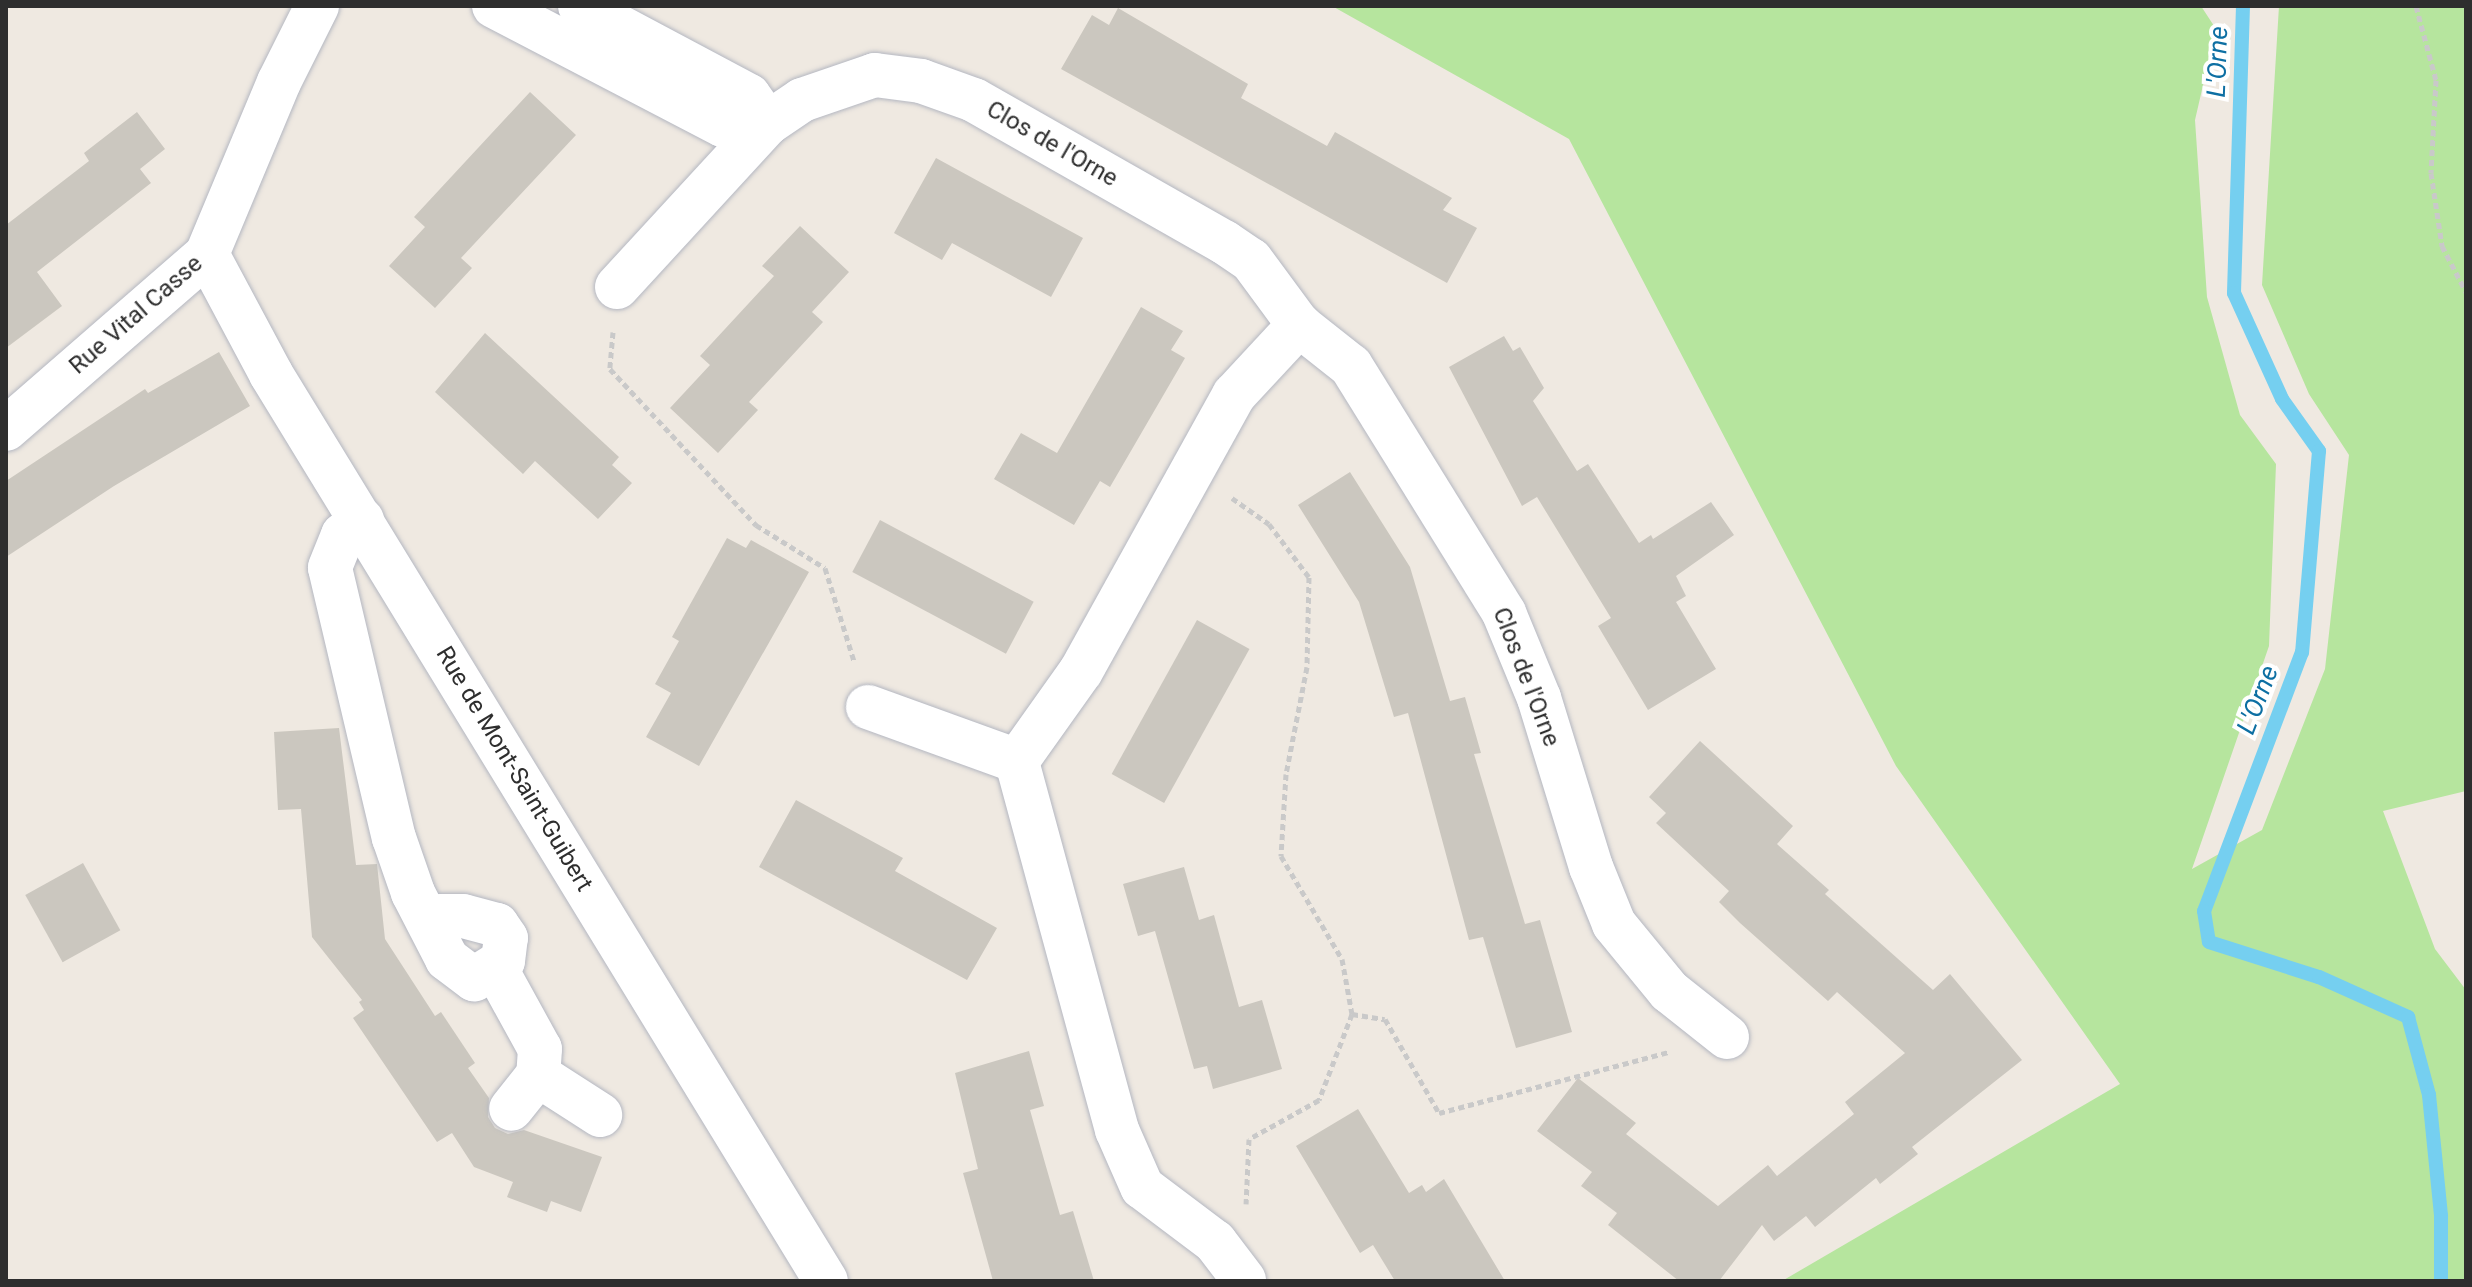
<!DOCTYPE html>
<style>
body{margin:0}
#map{position:relative;width:2472px;height:1287px;overflow:hidden;background:#efe9e1;font-family:Roboto,sans-serif}
div>[style]{position:absolute}
[style*='--x']{left:calc(var(--x)*1px);top:calc(var(--y)*1px);width:calc(var(--w)*1px);rotate:calc(var(--a)*1deg)}
.green>*{inset:0;background:#b6e59e}
.stream>*{height:14px;margin:-7px;padding:0 7px;transform-origin:7px;border-radius:7px;background:#75cff0}
.building>*{inset:0;background:#cbc7bf;transform-origin:0 0}
.path>*{height:5px;margin-top:-2.5px;transform-origin:0;background:repeating-linear-gradient(90deg,#c9c9c9 0 6px,transparent 0 10px)}
.roads{filter:drop-shadow(0 0 2px #b4b7c1) drop-shadow(0 0 2px #b4b7c1)}
.minor>*{height:44px;margin:-22px;padding:0 22px;transform-origin:22px;border-radius:22px;background:#fff}
span{translate:-50% -50%;white-space:nowrap;text-align:center;line-height:1.15;-webkit-text-stroke:8px #fff;paint-order:stroke}
.street-label{font-size:24px;color:#2e2e2e}
.water-label{font-size:26px;color:#0d6fa3;font-style:italic}
.frame{position:absolute;inset:0;border:8px solid #2e2e2e;pointer-events:none}
</style>
<div id="map">
<div class="green">
<div style="clip-path:polygon(1332px 6px,2201px 6px,2216px 29px,2195px 120px,2207px 297px,2240px 415px,2276px 464px,2269px 646px,2192px 869px,2262px 830px,2325px 669px,2349px 455px,2309px 394px,2262px 285px,2279px 6px,2466px 6px,2466px 791px,2383px 811px,2435px 949px,2466px 990px,2466px 1281px,1782px 1281px,2120px 1084px,1896px 766px,1569px 139px)"></div>
</div>
<div class="stream">
<div style="--x:2243;--y:6;--w:287;--a:91.8"></div>
<div style="--x:2234;--y:293;--w:116;--a:65.6"></div>
<div style="--x:2282;--y:399;--w:64;--a:54.6"></div>
<div style="--x:2319;--y:451;--w:202;--a:94.8"></div>
<div style="--x:2302;--y:652;--w:277;--a:110.7"></div>
<div style="--x:2204;--y:911;--w:31;--a:81"></div>
<div style="--x:2209;--y:942;--w:115;--a:17.7"></div>
<div style="--x:2319;--y:977;--w:98;--a:24.2"></div>
<div style="--x:2408;--y:1017;--w:81;--a:74.9"></div>
<div style="--x:2429;--y:1095;--w:122;--a:84.3"></div>
<div style="--x:2441;--y:1216;--w:65;--a:90"></div>
</div>
<div class="building">
<div style="clip-path:polygon(1118px 8px,1248px 84px,1241px 98px,1327px 146px,1335px 132px,1452px 198px,1443px 210px,1477px 228px,1447px 283px,1061px 69px,1092px 15px,1109px 25px)"></div>
<div style="clip-path:polygon(530px 92px,576px 135px,461px 258px,472px 268px,435px 308px,389px 266px,425px 227px,414px 217px)"></div>
<div style="clip-path:polygon(137px 112px,165px 149px,140px 169px,151px 183px,37px 272px,62px 306px,6px 348px,6px 225px,89px 161px,84px 153px)"></div>
<div style="clip-path:polygon(936px 158px,1083px 238px,1051px 297px,952px 243px,942px 260px,894px 233px)"></div>
<div style="clip-path:polygon(800px 226px,849px 272px,812px 312px,823px 322px,749px 402px,758px 410px,718px 453px,670px 408px,710px 365px,700px 356px,774px 276px,762px 266px)"></div>
<div style="clip-path:polygon(1141px 307px,1183px 331px,1171px 350px,1185px 358px,1110px 487px,1100px 481px,1074px 525px,994px 479px,1021px 433px,1057px 453px)"></div>
<div style="clip-path:polygon(485px 333px,619px 457px,612px 465px,632px 483px,598px 519px,535px 461px,523px 474px,435px 392px)"></div>
<div style="clip-path:polygon(1504px 336px,1513px 351px,1520px 347px,1544px 388px,1533px 401px,1577px 471px,1588px 464px,1639px 543px,1651px 535px,1653px 539px,1711px 502px,1734px 535px,1676px 576px,1686px 596px,1676px 602px,1716px 669px,1648px 710px,1598px 626px,1611px 618px,1537px 497px,1522px 506px,1449px 367px)"></div>
<div style="clip-path:polygon(219px 352px,250px 406px,114px 486px,6px 557px,6px 481px,145px 389px,148px 393px)"></div>
<div style="clip-path:polygon(1350px 472px,1410px 567px,1450px 701px,1465px 697px,1481px 753px,1474px 754px,1525px 924px,1540px 920px,1572px 1032px,1516px 1048px,1483px 937px,1469px 940px,1408px 713px,1394px 717px,1359px 602px,1298px 505px)"></div>
<div style="left:880px;top:520px;width:174px;height:59px;rotate:28deg"></div>
<div style="clip-path:polygon(727px 538px,746px 548px,751px 540px,809px 572px,699px 766px,646px 737px,671px 693px,655px 684px,679px 641px,672px 637px)"></div>
<div style="left:1197px;top:620px;width:60px;height:176px;rotate:29deg"></div>
<div style="clip-path:polygon(339px 728px,356px 865px,377px 864px,385px 939px,435px 1016px,441px 1012px,475px 1063px,468px 1068px,489px 1098px,488px 1117px,495px 1128px,508px 1134px,524px 1130px,602px 1157px,581px 1212px,551px 1201px,547px 1212px,507px 1197px,513px 1182px,474px 1167px,452px 1133px,437px 1142px,353px 1018px,364px 1010px,359px 1002px,362px 1000px,312px 937px,301px 809px,278px 810px,274px 732px)"></div>
<div style="clip-path:polygon(1700px 741px,1793px 826px,1777px 844px,1829px 890px,1825px 894px,1933px 990px,1950px 974px,2022px 1060px,1912px 1147px,1918px 1154px,1880px 1184px,1876px 1178px,1815px 1227px,1806px 1216px,1774px 1241px,1762px 1225px,1719px 1281px,1679px 1281px,1608px 1225px,1617px 1213px,1581px 1186px,1592px 1172px,1537px 1131px,1578px 1078px,1636px 1123px,1626px 1134px,1718px 1206px,1768px 1165px,1777px 1176px,1854px 1114px,1845px 1102px,1905px 1053px,1837px 992px,1828px 1001px,1740px 923px,1719px 902px,1729px 891px,1656px 823px,1666px 813px,1649px 797px)"></div>
<div style="clip-path:polygon(796px 800px,903px 858px,895px 871px,997px 928px,967px 980px,759px 867px)"></div>
<div style="left:83px;top:863px;width:77px;height:66px;rotate:61deg"></div>
<div style="clip-path:polygon(1184px 867px,1199px 920px,1214px 915px,1239px 1007px,1262px 1000px,1282px 1069px,1213px 1089px,1207px 1066px,1194px 1069px,1155px 931px,1138px 936px,1123px 884px)"></div>
<div style="clip-path:polygon(1029px 1051px,1044px 1106px,1030px 1110px,1045px 1163px,1060px 1215px,1073px 1211px,1094px 1281px,993px 1281px,963px 1173px,978px 1169px,955px 1073px)"></div>
<div style="clip-path:polygon(1358px 1109px,1409px 1193px,1422px 1185px,1426px 1192px,1444px 1179px,1505px 1281px,1395px 1281px,1373px 1245px,1360px 1253px,1296px 1146px)"></div>
</div>
<div class="path">
<div style="--x:2416;--y:6;--w:77;--a:74.9"></div>
<div style="--x:2436;--y:80;--w:93;--a:93.1"></div>
<div style="--x:2431;--y:173;--w:74;--a:81.4"></div>
<div style="--x:2442;--y:246;--w:52;--a:62.4"></div>
<div style="--x:613;--y:332;--w:37;--a:95"></div>
<div style="--x:610;--y:369;--w:214;--a:46.9"></div>
<div style="--x:756;--y:525;--w:81;--a:31.9"></div>
<div style="--x:825;--y:568;--w:97;--a:72.7"></div>
<div style="--x:1232;--y:498;--w:45;--a:35.1"></div>
<div style="--x:1269;--y:524;--w:66;--a:53"></div>
<div style="--x:1309;--y:577;--w:90;--a:91.3"></div>
<div style="--x:1307;--y:667;--w:109;--a:101.1"></div>
<div style="--x:1286;--y:774;--w:82;--a:93.5"></div>
<div style="--x:1281;--y:856;--w:120;--a:59.4"></div>
<div style="--x:1342;--y:959;--w:56;--a:79.7"></div>
<div style="--x:1352;--y:1014;--w:92;--a:111"></div>
<div style="--x:1319;--y:1100;--w:80;--a:150.9"></div>
<div style="--x:1249;--y:1139;--w:65;--a:92.6"></div>
<div style="--x:1352;--y:1014;--w:33;--a:9"></div>
<div style="--x:1385;--y:1019;--w:108;--a:60.1"></div>
<div style="--x:1439;--y:1113;--w:238;--a:-14.9"></div>
</div>
<div class="roads">
<div class="minor">
<div style="--x:494;--y:6;--w:258;--a:27.5"></div>
<div style="--x:723;--y:125;--w:45;--a:-2.5"></div>
<div style="--x:580;--y:6;--w:191;--a:28"></div>
<div style="--x:749;--y:96;--w:33;--a:55"></div>
<div style="--x:207;--y:254;--w:136;--a:61.9"></div>
<div style="--x:271;--y:374;--w:1063;--a:58.54"></div>
<div style="--x:617;--y:287;--w:223;--a:-47.4"></div>
<div style="--x:768;--y:123;--w:41;--a:-34.1"></div>
<div style="--x:802;--y:100;--w:77;--a:-18.9"></div>
<div style="--x:875;--y:75;--w:46;--a:7.4"></div>
<div style="--x:921;--y:81;--w:56;--a:19.7"></div>
<div style="--x:974;--y:100;--w:288;--a:29.6"></div>
<div style="--x:1224;--y:242;--w:32;--a:34"></div>
<div style="--x:1251;--y:260;--w:81;--a:53.6"></div>
<div style="--x:1299;--y:325;--w:66;--a:38.3"></div>
<div style="--x:1351;--y:366;--w:291;--a:58.2"></div>
<div style="--x:1504;--y:613;--w:92;--a:67.6"></div>
<div style="--x:1539;--y:698;--w:177;--a:72.9"></div>
<div style="--x:1591;--y:867;--w:61;--a:68"></div>
<div style="--x:1614;--y:924;--w:87;--a:50.6"></div>
<div style="--x:1669;--y:991;--w:74;--a:38.4"></div>
<div style="--x:6;--y:429;--w:267;--a:-41"></div>
<div style="--x:207;--y:254;--w:186;--a:-67.3"></div>
<div style="--x:279;--y:82;--w:85;--a:-63.4"></div>
<div style="--x:362;--y:520;--w:24;--a:142"></div>
<div style="--x:343;--y:535;--w:35;--a:112"></div>
<div style="--x:330;--y:568;--w:277;--a:76.7"></div>
<div style="--x:394;--y:838;--w:58;--a:70.9"></div>
<div style="--x:413;--y:893;--w:74;--a:62.7"></div>
<div style="--x:447;--y:959;--w:34;--a:37"></div>
<div style="--x:474;--y:979;--w:34;--a:-32"></div>
<div style="--x:503;--y:961;--w:23;--a:-83"></div>
<div style="--x:506;--y:938;--w:16;--a:-125"></div>
<div style="--x:497;--y:925;--w:35;--a:-165"></div>
<div style="--x:463;--y:916;--w:22;--a:180"></div>
<div style="--x:441;--y:916;--w:14;--a:141"></div>
<div style="--x:868;--y:707;--w:158;--a:19.9"></div>
<div style="--x:496;--y:969;--w:91;--a:61.2"></div>
<div style="--x:540;--y:1049;--w:26;--a:94"></div>
<div style="--x:538;--y:1075;--w:43;--a:128.5"></div>
<div style="--x:538;--y:1075;--w:74;--a:32.8"></div>
<div style="--x:1244;--y:1280;--w:48;--a:-127.3"></div>
<div style="--x:1215;--y:1242;--w:91;--a:-143"></div>
<div style="--x:1142;--y:1187;--w:62;--a:-113.7"></div>
<div style="--x:1117;--y:1130;--w:382;--a:-105.2"></div>
<div style="--x:1017;--y:761;--w:110;--a:-54.6"></div>
<div style="--x:1081;--y:671;--w:316;--a:-61"></div>
<div style="--x:1234;--y:395;--w:96;--a:-47.1"></div>
</div>
</div>
<div class="street-label">
<span style="left:1052px;top:144px;rotate:30deg">Clos de l'Orne</span>
<span style="left:136px;top:315px;rotate:-41deg">Rue Vital Casse</span>
<span style="left:1526px;top:677px;rotate:69deg">Clos de l'Orne</span>
<span style="left:514px;top:769px;rotate:59deg">Rue de Mont-Saint-Guibert</span>
</div>
<div class="water-label">
<span style="left:2218px;top:62px;rotate:-88deg">L'Orne</span>
<span style="left:2258px;top:700px;rotate:-69deg">L'Orne</span>
</div>
<div class="frame"></div>
</div>
